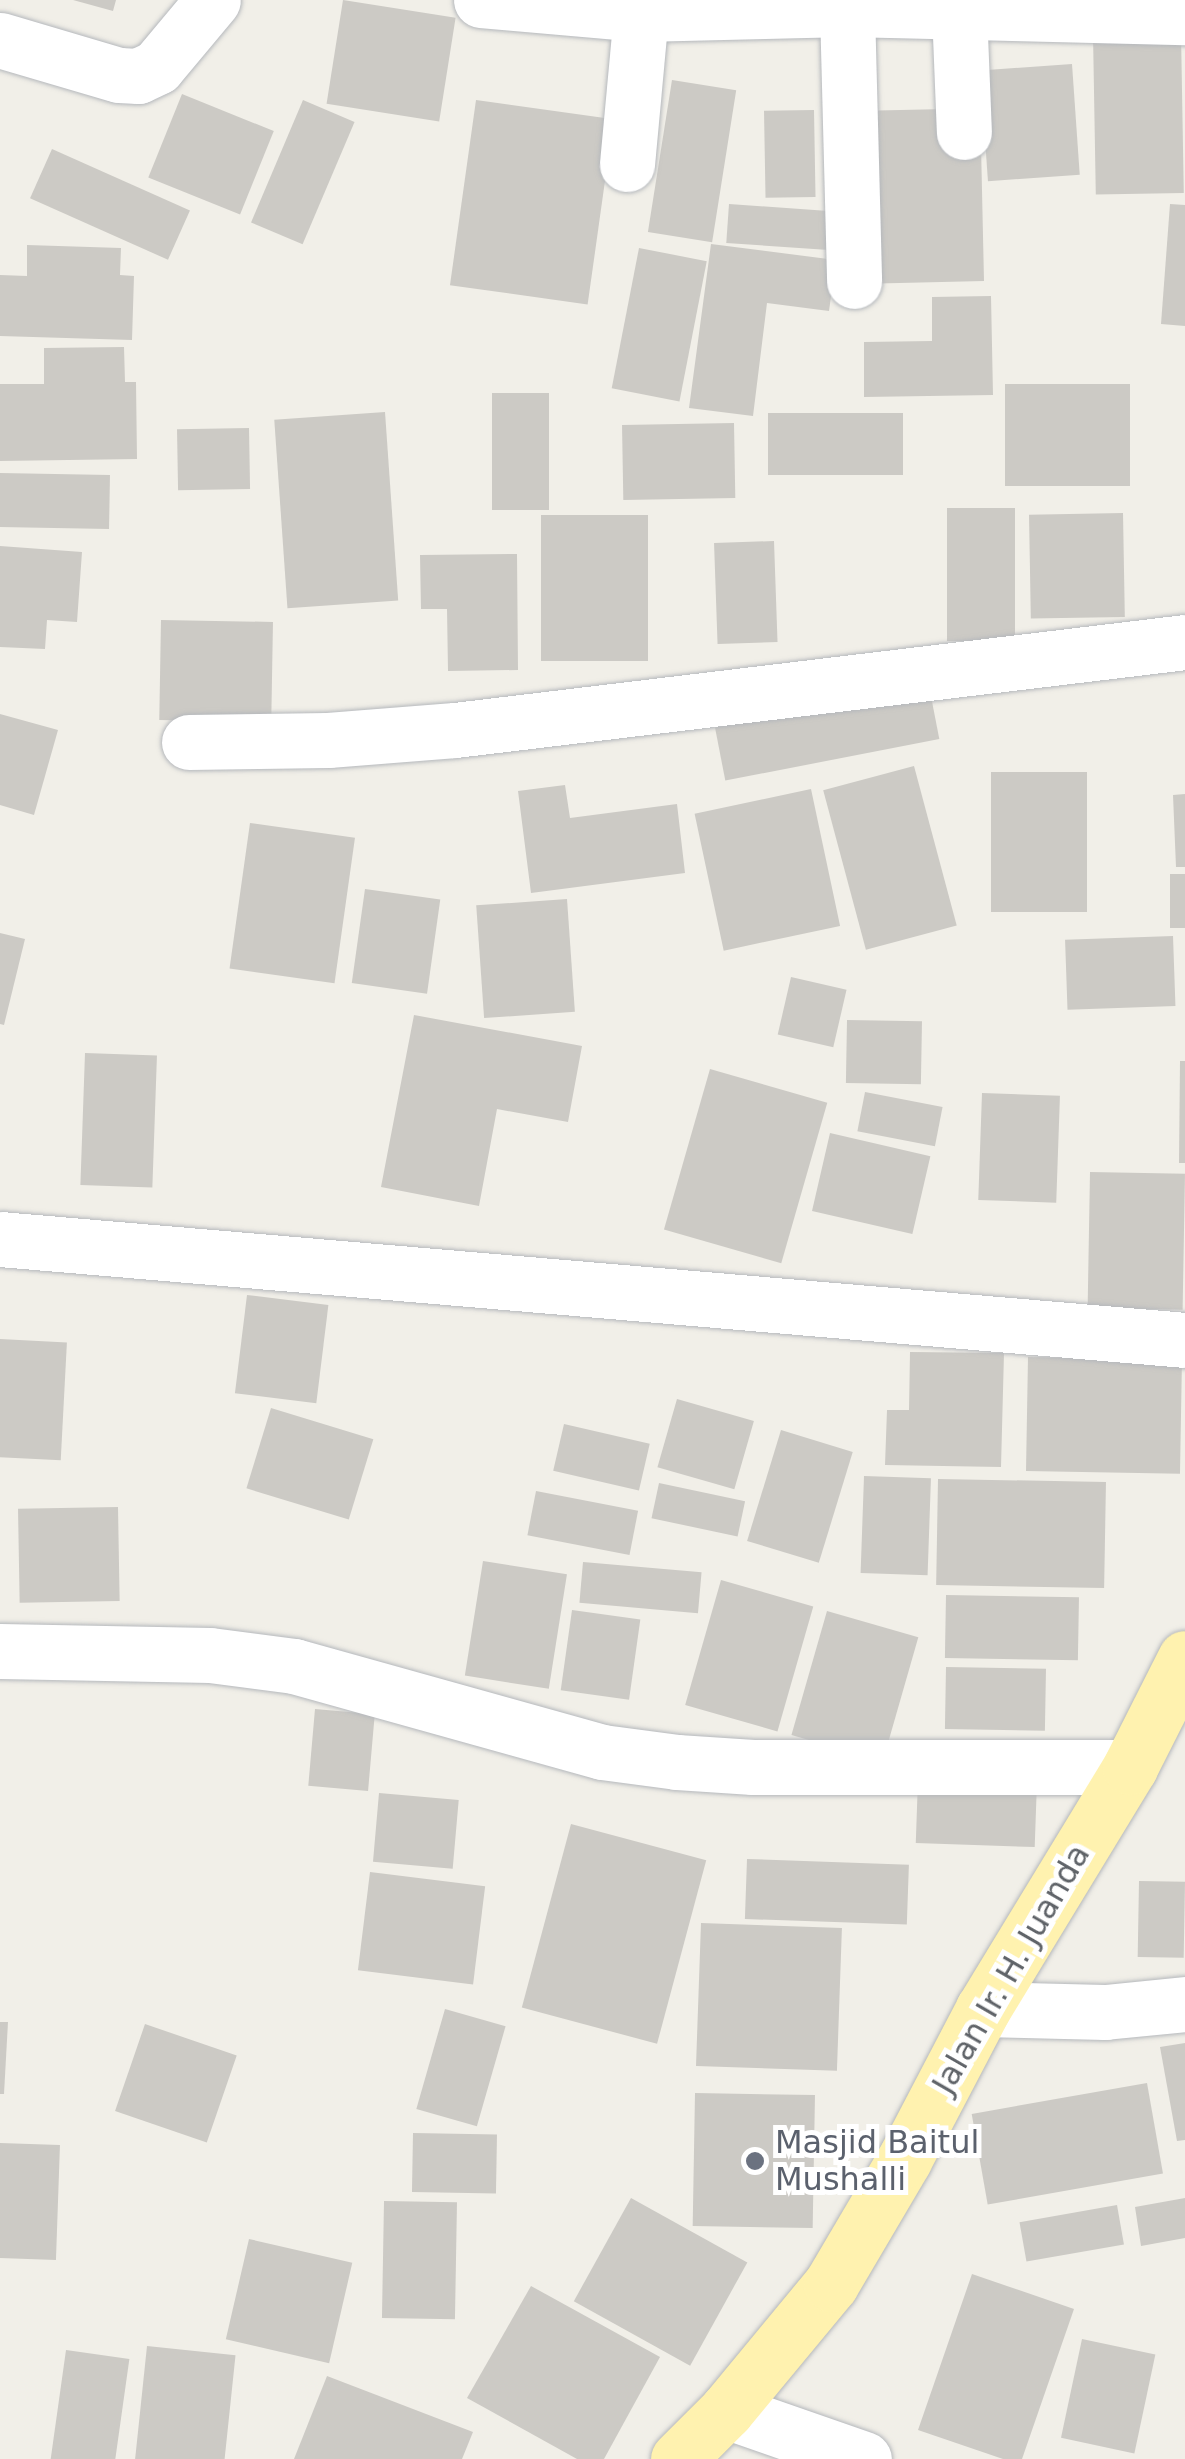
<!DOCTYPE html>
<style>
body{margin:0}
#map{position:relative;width:1185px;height:2459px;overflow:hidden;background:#f1efe8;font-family:"DejaVu Sans",sans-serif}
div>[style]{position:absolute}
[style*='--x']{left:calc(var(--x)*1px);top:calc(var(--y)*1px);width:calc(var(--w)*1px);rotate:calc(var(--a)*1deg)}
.building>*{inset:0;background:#cccac5;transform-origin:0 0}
.roads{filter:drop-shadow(0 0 2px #b5b8bc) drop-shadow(0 0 2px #b5b8bc)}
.minor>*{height:55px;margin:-27.5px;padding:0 27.5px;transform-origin:27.5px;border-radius:27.5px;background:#fff}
.major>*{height:55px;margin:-27.5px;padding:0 27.5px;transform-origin:27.5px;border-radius:27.5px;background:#fff2af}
.dots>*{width:28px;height:28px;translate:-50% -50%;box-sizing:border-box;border:5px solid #fff;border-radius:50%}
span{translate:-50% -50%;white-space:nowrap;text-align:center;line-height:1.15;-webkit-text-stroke:10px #fff;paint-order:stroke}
.street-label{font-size:32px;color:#5f6368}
.worship-label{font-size:32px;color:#5b616d}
.left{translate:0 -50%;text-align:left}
</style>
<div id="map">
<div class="building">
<div style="clip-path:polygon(73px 0,116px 0,113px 11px)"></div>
<div style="left:343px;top:0;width:114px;height:105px;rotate:9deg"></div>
<div style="left:1181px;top:33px;width:160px;height:88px;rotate:89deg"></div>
<div style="left:1072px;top:64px;width:111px;height:92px;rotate:86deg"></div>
<div style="left:672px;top:80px;width:65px;height:154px;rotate:9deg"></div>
<div style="left:182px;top:94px;width:99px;height:90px;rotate:22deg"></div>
<div style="left:303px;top:100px;width:56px;height:133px;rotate:23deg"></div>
<div style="left:476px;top:100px;width:139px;height:187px;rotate:8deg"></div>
<div style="clip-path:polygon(946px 109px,981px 145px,984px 281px,857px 284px,855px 111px)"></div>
<div style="left:814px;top:110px;width:87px;height:50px;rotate:89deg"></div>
<div style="left:52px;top:149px;width:151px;height:54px;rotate:24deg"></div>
<div style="left:729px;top:204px;width:110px;height:39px;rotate:4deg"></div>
<div style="clip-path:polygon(1170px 204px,1185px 205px,1185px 326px,1161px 324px)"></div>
<div style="clip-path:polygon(711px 244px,836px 260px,829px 311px,767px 303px,753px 416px,689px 408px)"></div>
<div style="clip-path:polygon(27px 245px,121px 248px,120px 275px,134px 276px,132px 340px,0 336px,0 275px,27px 276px)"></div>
<div style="left:639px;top:248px;width:69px;height:143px;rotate:11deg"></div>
<div style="clip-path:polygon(991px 296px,993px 395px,864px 397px,864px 342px,932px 341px,932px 297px)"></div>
<div style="clip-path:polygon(124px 347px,125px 382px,136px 382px,137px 459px,0 461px,0 384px,44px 384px,44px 348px)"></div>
<div style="left:1005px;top:384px;width:125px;height:102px"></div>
<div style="left:549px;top:393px;width:117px;height:57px;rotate:90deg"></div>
<div style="left:385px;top:412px;width:189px;height:111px;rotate:86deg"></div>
<div style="left:903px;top:413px;width:62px;height:135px;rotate:90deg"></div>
<div style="left:734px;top:423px;width:75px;height:112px;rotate:89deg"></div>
<div style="left:249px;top:428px;width:61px;height:72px;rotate:89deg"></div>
<div style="left:0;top:473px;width:110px;height:54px;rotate:1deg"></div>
<div style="left:947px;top:508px;width:68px;height:133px"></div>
<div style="left:1123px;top:513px;width:104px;height:94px;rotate:89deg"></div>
<div style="left:648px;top:515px;width:146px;height:107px;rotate:90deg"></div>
<div style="left:774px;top:541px;width:101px;height:60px;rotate:88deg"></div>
<div style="clip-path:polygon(0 546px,82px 552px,77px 622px,47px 620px,45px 649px,0 647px)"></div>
<div style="clip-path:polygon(517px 554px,518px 670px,448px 671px,447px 609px,421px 609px,420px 555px)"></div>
<div style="left:161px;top:620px;width:112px;height:100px;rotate:1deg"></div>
<div style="left:929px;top:686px;width:54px;height:218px;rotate:79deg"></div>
<div style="clip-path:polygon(0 714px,58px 730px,34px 815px,0 805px)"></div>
<div style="left:914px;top:766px;width:165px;height:94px;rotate:75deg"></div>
<div style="left:1087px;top:772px;width:140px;height:96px;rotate:90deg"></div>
<div style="clip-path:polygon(565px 785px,570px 818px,677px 804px,685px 873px,531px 893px,518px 791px)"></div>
<div style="left:811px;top:789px;width:140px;height:119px;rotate:78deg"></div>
<div style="clip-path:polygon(1185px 794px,1185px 867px,1176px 867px,1173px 795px)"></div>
<div style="left:250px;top:823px;width:106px;height:147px;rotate:8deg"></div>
<div style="left:1170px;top:874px;width:15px;height:54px"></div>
<div style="left:365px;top:889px;width:76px;height:95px;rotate:8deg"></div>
<div style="left:567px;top:899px;width:113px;height:91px;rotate:86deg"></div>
<div style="clip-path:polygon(0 933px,25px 939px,4px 1025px,0 1024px)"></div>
<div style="left:1173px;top:936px;width:70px;height:108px;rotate:88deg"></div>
<div style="left:791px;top:977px;width:57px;height:59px;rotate:13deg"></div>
<div style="clip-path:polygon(414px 1015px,582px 1046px,568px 1122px,497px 1109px,479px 1206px,381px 1187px)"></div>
<div style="left:847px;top:1020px;width:75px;height:63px;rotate:1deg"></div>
<div style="left:85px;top:1053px;width:72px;height:132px;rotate:2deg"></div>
<div style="clip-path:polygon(1180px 1061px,1185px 1061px,1185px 1163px,1179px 1163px)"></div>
<div style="left:710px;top:1069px;width:122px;height:167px;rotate:16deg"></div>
<div style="left:865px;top:1092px;width:79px;height:40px;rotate:11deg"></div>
<div style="left:982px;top:1093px;width:78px;height:107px;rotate:2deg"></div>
<div style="left:830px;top:1133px;width:103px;height:80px;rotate:13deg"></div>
<div style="left:1090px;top:1172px;width:95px;height:136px;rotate:1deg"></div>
<div style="left:247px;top:1295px;width:82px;height:99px;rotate:7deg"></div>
<div style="left:0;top:1339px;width:67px;height:118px;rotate:3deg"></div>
<div style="clip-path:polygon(910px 1352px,1004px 1353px,1001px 1467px,885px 1465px,887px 1410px,909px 1410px)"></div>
<div style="left:1028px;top:1357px;width:154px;height:114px;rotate:1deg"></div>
<div style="left:677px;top:1399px;width:80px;height:71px;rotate:16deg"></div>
<div style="left:271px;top:1408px;width:107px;height:84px;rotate:17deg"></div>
<div style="left:564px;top:1424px;width:88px;height:48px;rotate:13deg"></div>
<div style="left:781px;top:1430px;width:75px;height:116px;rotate:17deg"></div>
<div style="left:864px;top:1476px;width:67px;height:97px;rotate:2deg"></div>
<div style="left:938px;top:1479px;width:168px;height:106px;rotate:1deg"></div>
<div style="left:659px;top:1483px;width:88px;height:36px;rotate:12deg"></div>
<div style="left:536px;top:1491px;width:104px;height:45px;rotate:11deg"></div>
<div style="left:118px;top:1507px;width:94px;height:100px;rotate:89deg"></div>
<div style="left:483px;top:1561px;width:85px;height:116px;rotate:9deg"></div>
<div style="left:583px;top:1562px;width:119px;height:41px;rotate:5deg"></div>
<div style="left:721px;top:1580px;width:96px;height:130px;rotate:16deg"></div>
<div style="left:946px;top:1595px;width:133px;height:63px;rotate:1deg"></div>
<div style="left:572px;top:1610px;width:69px;height:81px;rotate:8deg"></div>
<div style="left:827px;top:1611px;width:95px;height:129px;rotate:16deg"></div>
<div style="left:946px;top:1667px;width:100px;height:62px;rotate:1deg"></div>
<div style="left:315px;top:1709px;width:60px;height:77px;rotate:5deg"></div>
<div style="left:918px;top:1779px;width:119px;height:64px;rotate:2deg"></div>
<div style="left:379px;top:1793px;width:80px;height:69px;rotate:5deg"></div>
<div style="left:571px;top:1824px;width:140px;height:190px;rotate:15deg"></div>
<div style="left:747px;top:1859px;width:162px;height:60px;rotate:2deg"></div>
<div style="left:370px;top:1872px;width:116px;height:99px;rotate:7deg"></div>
<div style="left:1139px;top:1881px;width:46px;height:76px;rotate:1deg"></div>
<div style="left:701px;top:1923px;width:141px;height:143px;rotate:2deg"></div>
<div style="left:445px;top:2009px;width:63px;height:104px;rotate:16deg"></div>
<div style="clip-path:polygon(0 2022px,8px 2022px,4px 2094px,0 2094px)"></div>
<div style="left:145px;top:2024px;width:97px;height:92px;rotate:19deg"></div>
<div style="clip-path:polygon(1185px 2043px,1185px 2140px,1177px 2141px,1160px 2047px)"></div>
<div style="left:1147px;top:2083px;width:92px;height:178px;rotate:80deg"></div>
<div style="left:695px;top:2093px;width:120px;height:133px;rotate:1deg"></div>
<div style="left:413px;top:2133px;width:84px;height:59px;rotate:1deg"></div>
<div style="left:0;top:2143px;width:60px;height:115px;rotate:2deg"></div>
<div style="left:631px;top:2198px;width:133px;height:118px;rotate:29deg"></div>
<div style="clip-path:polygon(1185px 2198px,1185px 2238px,1141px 2246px,1135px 2207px)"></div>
<div style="left:384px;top:2201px;width:73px;height:117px;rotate:1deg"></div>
<div style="left:1117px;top:2205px;width:40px;height:99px;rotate:80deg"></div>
<div style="left:249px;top:2239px;width:106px;height:103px;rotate:13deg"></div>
<div style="clip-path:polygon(972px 2274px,1074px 2309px,1022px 2459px,1003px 2459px,918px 2430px)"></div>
<div style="clip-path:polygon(531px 2286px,660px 2357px,604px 2459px,577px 2459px,467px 2398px)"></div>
<div style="left:1082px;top:2339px;width:75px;height:101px;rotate:12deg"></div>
<div style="left:147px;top:2346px;width:89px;height:114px;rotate:6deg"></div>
<div style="left:66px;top:2350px;width:64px;height:110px;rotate:8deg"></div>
<div style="clip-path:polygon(327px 2376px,473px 2432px,462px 2459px,294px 2459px)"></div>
</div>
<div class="roads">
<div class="minor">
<div style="--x:481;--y:0;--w:161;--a:5"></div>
<div style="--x:641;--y:14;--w:206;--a:-1.4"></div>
<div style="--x:847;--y:9;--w:338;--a:1.4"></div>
<div style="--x:847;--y:9;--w:272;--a:88.5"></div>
<div style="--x:959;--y:10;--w:122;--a:87.7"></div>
<div style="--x:0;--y:40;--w:124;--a:16.4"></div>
<div style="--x:119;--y:75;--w:19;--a:3"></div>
<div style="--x:138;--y:76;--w:21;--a:-25"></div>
<div style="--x:157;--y:67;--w:87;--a:-50.1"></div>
<div style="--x:627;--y:164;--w:151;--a:-84.7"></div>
<div style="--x:189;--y:742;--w:139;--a:-0.8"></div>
<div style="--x:328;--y:740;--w:127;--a:-4.5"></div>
<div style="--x:455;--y:730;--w:735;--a:-6.87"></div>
<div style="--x:0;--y:1239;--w:1189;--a:4.87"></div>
<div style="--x:0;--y:1651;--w:210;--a:1.1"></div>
<div style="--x:210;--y:1655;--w:85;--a:7.5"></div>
<div style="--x:294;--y:1666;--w:320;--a:15.6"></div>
<div style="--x:602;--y:1752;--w:76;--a:7.6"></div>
<div style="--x:677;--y:1762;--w:76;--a:3.8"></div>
<div style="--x:753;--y:1767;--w:377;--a:0"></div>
<div style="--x:983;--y:2009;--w:122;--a:1.4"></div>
<div style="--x:1105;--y:2012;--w:80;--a:-5.7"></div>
<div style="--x:726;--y:2411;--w:146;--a:19.2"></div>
</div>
<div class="major">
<div style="--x:678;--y:2459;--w:68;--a:-45"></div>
<div style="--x:726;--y:2411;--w:165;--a:-50.4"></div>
<div style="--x:831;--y:2284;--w:144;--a:-59.5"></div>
<div style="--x:904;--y:2160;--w:170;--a:-62.4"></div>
<div style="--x:983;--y:2009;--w:283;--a:-58.7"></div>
<div style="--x:1130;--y:1767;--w:122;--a:-63.2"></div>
</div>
</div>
<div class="dots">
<div style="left:755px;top:2161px;background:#6b7280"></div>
</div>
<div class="street-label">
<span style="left:1011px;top:1969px;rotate:-60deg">Jalan Ir. H. Juanda</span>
</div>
<div class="worship-label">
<span class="left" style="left:775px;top:2161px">Masjid Baitul<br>Mushalli</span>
</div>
</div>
